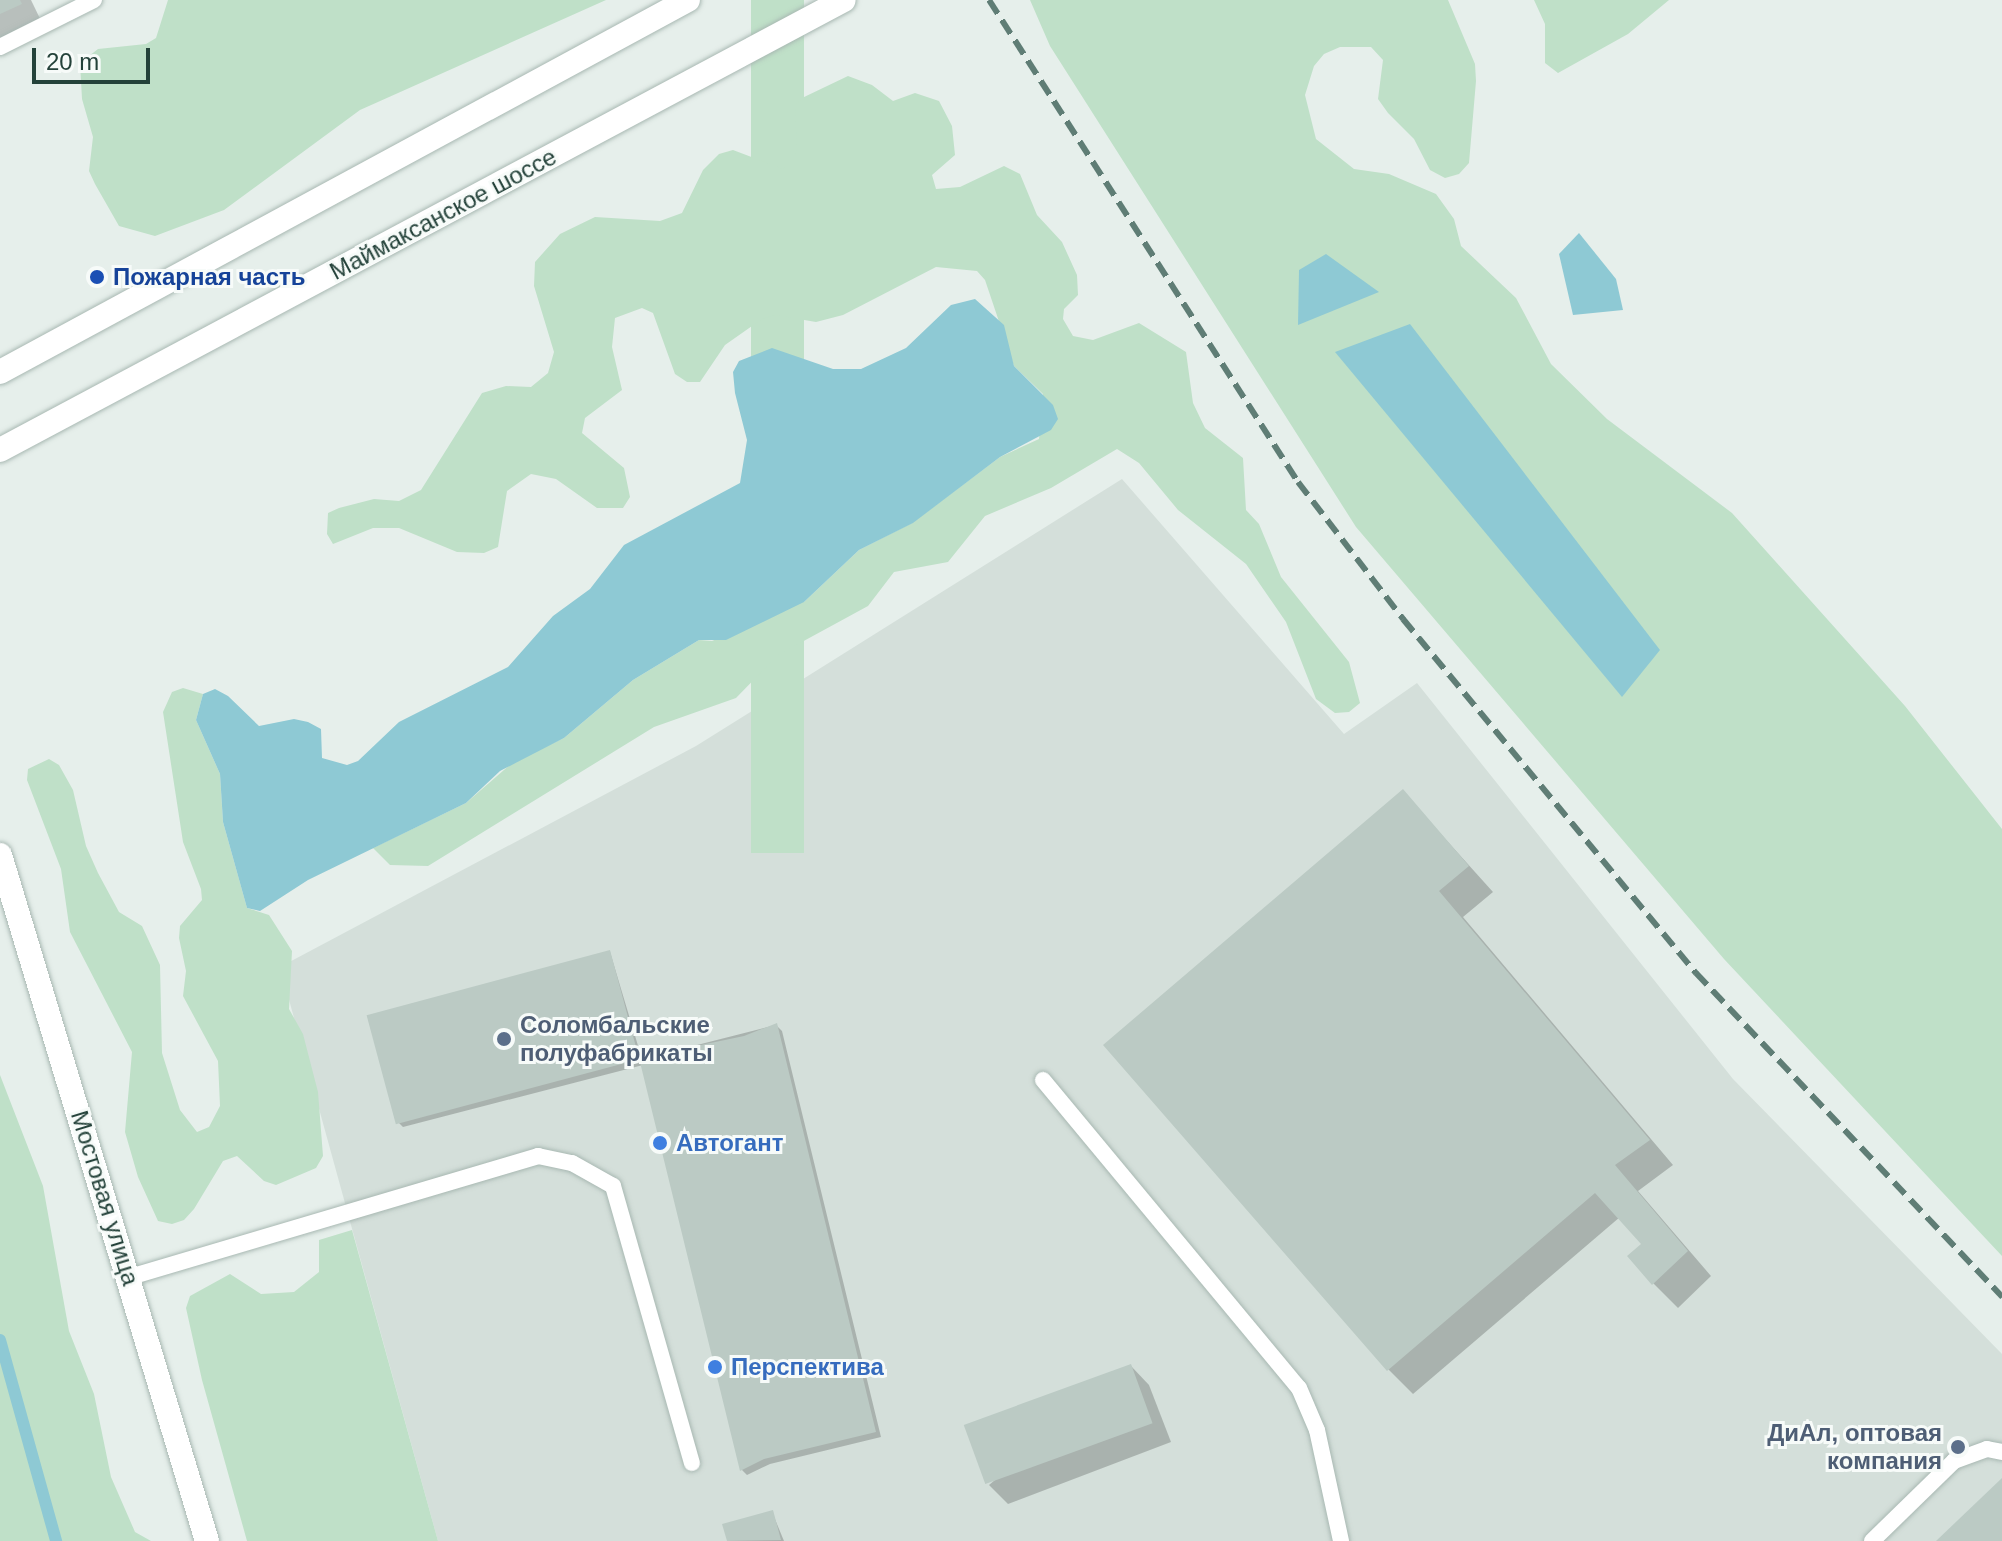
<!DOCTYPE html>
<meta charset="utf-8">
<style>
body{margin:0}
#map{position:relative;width:2002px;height:1541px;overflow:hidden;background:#e6efeb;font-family:Arial,sans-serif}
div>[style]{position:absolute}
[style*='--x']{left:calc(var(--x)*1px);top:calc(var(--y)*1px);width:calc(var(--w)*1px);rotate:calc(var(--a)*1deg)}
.built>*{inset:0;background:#d4dfda}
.green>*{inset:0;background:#bfe0c8;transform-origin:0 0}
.water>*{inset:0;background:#8ec9d4}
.shadow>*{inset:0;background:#0003}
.stream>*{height:12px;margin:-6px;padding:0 6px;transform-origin:6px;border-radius:6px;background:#8ec9d4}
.building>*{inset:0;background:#bbcac4;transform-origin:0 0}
.roads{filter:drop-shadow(0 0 2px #a8b8b2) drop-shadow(0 0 2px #a8b8b2)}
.service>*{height:16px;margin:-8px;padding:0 8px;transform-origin:8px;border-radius:8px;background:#fff}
.secondary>*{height:24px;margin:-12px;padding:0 12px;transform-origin:12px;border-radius:12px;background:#fff}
.rail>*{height:6px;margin-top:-3px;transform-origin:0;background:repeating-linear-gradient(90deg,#5f7d75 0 16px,transparent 0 24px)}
.dots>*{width:22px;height:22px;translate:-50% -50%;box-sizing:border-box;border:4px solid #f7fbf9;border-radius:50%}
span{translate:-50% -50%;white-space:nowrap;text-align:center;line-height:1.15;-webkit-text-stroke:6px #f7fbf9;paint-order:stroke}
.street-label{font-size:24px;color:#24423a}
.transit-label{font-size:24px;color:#164399;font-weight:700}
.left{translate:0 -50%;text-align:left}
.service-label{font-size:24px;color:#4e5e75;font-weight:700}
.right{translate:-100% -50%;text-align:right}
.shop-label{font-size:24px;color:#366cbe;font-weight:700}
.scale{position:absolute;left:32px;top:48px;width:118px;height:36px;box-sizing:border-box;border:4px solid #24423a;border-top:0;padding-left:10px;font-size:24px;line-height:28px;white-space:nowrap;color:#24423a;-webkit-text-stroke:6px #f7fbf9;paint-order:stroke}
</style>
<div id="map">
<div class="built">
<div style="clip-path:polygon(1122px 479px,1344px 734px,1417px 683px,1733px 1079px,2002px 1354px,2002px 1541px,438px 1541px,280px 967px,696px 746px)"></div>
</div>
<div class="green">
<div style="clip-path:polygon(168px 0,606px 0,360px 110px,224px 210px,155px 236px,119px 226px,95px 184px,89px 171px,93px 137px,82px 99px,80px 63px,98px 49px,146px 44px,156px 38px)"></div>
<div style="left:751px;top:0;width:53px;height:853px"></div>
<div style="clip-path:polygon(1030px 0,1448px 0,1475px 64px,1476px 81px,1469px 163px,1459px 174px,1445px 178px,1430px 170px,1414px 139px,1388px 113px,1378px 99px,1383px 60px,1371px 47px,1340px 47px,1324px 54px,1314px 66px,1305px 95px,1316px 139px,1354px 169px,1389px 174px,1436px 194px,1454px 219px,1461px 246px,1516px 298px,1551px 364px,1607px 419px,1732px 513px,1905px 706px,2002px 829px,2002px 1256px,1724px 959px,1356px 527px,1050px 46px)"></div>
<div style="clip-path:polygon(1534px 0,1669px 0,1628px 34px,1558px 73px,1545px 63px,1545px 24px)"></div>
<div style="clip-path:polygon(848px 76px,872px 85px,893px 101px,915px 93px,939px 101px,952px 126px,955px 155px,932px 175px,936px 189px,960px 187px,1004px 166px,1020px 174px,1037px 215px,1062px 242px,1077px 275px,1078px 295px,1064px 309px,1063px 319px,1073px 336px,1093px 340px,1139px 323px,1186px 352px,1193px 403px,1205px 428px,1243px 458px,1246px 510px,1259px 524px,1281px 577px,1349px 662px,1360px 703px,1349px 712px,1335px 713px,1316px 699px,1286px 622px,1246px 564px,1178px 510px,1139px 463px,1117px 449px,1051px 488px,985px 516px,948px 562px,894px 572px,868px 606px,778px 655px,736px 698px,654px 727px,428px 866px,390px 865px,373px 848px,466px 803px,512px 763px,564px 738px,633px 680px,699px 640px,712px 641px,804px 602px,859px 550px,912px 523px,1000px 457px,1039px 439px,1043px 394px,1014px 366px,985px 280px,977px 271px,936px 267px,843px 315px,816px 322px,775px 315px,762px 319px,725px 345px,700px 382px,687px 382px,675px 374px,653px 313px,642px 308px,615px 318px,612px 347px,622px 390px,585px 418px,582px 433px,624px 468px,630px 497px,623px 508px,597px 508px,556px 479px,531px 474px,507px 491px,498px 547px,484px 553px,457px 552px,399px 528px,373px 528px,333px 544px,327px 534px,328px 513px,339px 508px,374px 499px,399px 501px,421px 490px,482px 393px,506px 386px,531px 387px,548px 373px,554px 352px,534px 286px,535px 262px,560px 234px,595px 217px,660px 221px,682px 213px,703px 170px,719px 154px,733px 150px,783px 169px,797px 152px,795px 106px,802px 98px)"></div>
<div style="clip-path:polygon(183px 688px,203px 694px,196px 720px,220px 774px,223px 822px,247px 908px,269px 915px,292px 951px,289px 1009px,303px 1034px,318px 1092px,323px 1156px,316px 1168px,276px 1185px,264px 1181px,237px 1156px,223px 1161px,194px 1209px,184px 1220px,172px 1224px,158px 1221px,138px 1177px,125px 1132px,132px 1052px,70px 932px,61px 869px,27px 780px,28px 769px,49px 759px,59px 765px,73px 790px,86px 846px,98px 873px,119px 912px,142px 926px,160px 965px,162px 1053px,180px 1110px,197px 1132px,209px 1127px,220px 1106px,218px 1061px,183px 996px,186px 971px,179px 938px,180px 926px,202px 900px,201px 889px,183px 842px,163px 712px,172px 692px)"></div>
<div style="clip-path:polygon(0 1075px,43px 1186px,69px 1331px,94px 1394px,111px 1477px,135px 1532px,151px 1541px,0 1541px)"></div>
<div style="clip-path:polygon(352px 1230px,438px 1541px,247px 1541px,202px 1380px,186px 1308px,190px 1296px,230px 1274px,261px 1294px,294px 1292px,319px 1272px,319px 1240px)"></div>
</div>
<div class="water">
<div style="clip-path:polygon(1579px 233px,1616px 279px,1623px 310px,1573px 315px,1559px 254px)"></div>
<div style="clip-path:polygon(1326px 254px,1379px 292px,1298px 325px,1299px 270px)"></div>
<div style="clip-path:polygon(975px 299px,1004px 325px,1014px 366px,1053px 405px,1058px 419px,1051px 430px,1000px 457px,913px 523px,859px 550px,804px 602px,726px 640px,699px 640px,633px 680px,564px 738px,500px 771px,466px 803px,308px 880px,260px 911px,247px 908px,223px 822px,220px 774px,196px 720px,203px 694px,215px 689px,228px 696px,259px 726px,294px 719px,308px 722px,321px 729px,322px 758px,347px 765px,358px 761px,399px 722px,508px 667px,553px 616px,590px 589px,624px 545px,740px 483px,747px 440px,735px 393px,733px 372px,739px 361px,772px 348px,833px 369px,861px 369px,906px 348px,951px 305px)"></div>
<div style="clip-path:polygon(1410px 324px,1660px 650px,1622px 697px,1335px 352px)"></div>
</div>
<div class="shadow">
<div style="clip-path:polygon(0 0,31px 0,45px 29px,0 50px)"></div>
<div style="clip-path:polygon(1403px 792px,1493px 892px,1463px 917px,1673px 1165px,1638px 1191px,1711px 1276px,1678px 1308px,1653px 1283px,1644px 1244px,1620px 1217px,1413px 1394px,1388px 1369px)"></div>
<div style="clip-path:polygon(610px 952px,642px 1059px,776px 1025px,782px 1031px,881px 1437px,770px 1464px,747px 1475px,742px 1470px,643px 1065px,403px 1127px,397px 1121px,476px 993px,475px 987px)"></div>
<div style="clip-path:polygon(1131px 1366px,1149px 1385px,1171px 1442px,1008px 1504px,989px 1485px)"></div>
<div style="clip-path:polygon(772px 1512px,784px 1541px,729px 1541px,724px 1525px)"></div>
</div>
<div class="stream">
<div style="--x:0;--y:1340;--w:209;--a:74.4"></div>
</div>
<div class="building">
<div style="clip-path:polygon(0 0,20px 0,22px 4px,0 14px)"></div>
<div style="clip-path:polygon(1403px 789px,1469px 866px,1439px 891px,1650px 1140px,1615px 1165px,1688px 1251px,1652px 1285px,1627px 1256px,1641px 1244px,1595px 1193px,1387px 1371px,1103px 1045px)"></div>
<div style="left:610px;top:950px;width:113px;height:252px;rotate:75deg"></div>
<div style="clip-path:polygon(777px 1023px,876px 1432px,764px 1459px,740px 1471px,639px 1058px,744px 1036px)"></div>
<div style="left:1131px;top:1364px;width:63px;height:178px;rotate:70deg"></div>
<div style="clip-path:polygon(2002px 1478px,2002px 1541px,1936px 1541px)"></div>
<div style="clip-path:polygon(773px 1510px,781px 1540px,727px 1541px,722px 1524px)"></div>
</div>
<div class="roads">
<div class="service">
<div style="--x:0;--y:47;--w:105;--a:-26.6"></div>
<div style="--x:1043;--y:1080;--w:400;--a:50.3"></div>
<div style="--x:1299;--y:1388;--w:46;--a:66.8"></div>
<div style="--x:1317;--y:1430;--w:114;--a:77.8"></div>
<div style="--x:130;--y:1277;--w:426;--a:-16.5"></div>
<div style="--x:538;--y:1156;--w:35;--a:12"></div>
<div style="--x:572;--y:1163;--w:47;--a:29.3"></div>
<div style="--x:613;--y:1186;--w:288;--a:74.1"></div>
<div style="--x:1872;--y:1541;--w:115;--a:-44.3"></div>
<div style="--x:1954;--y:1461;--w:35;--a:-20"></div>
<div style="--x:1987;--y:1449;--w:15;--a:11"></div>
</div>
<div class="secondary">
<div style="--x:0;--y:372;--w:782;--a:-28.4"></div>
<div style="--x:0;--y:450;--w:956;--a:-28.07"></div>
<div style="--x:0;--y:855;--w:717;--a:73.21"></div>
</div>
</div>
<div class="rail">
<div style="--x:989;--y:0;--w:573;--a:57.34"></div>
<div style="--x:1298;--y:482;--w:173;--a:52.5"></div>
<div style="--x:1403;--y:619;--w:460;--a:50.4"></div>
<div style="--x:1696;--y:973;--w:446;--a:46.6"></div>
</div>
<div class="dots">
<div style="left:97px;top:277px;background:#1a4fb4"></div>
<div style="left:504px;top:1039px;background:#5c6f8a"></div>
<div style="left:660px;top:1143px;background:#3f7fe0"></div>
<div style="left:715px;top:1367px;background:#3f7fe0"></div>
<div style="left:1958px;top:1447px;background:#5c6f8a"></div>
</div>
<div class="street-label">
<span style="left:443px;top:214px;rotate:-28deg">Маймаксанское шоссе</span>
<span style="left:105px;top:1198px;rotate:73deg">Мостовая улица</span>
</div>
<div class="transit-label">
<span class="left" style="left:113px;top:277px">Пожарная часть</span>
</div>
<div class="service-label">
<span class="left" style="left:520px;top:1039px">Соломбальские<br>полуфабрикаты</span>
<span class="right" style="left:1942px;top:1447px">ДиАл, оптовая<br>компания</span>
</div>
<div class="shop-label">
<span class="left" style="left:676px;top:1143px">Автогант</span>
<span class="left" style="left:731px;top:1367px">Перспектива</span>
</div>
<div class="scale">20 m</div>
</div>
